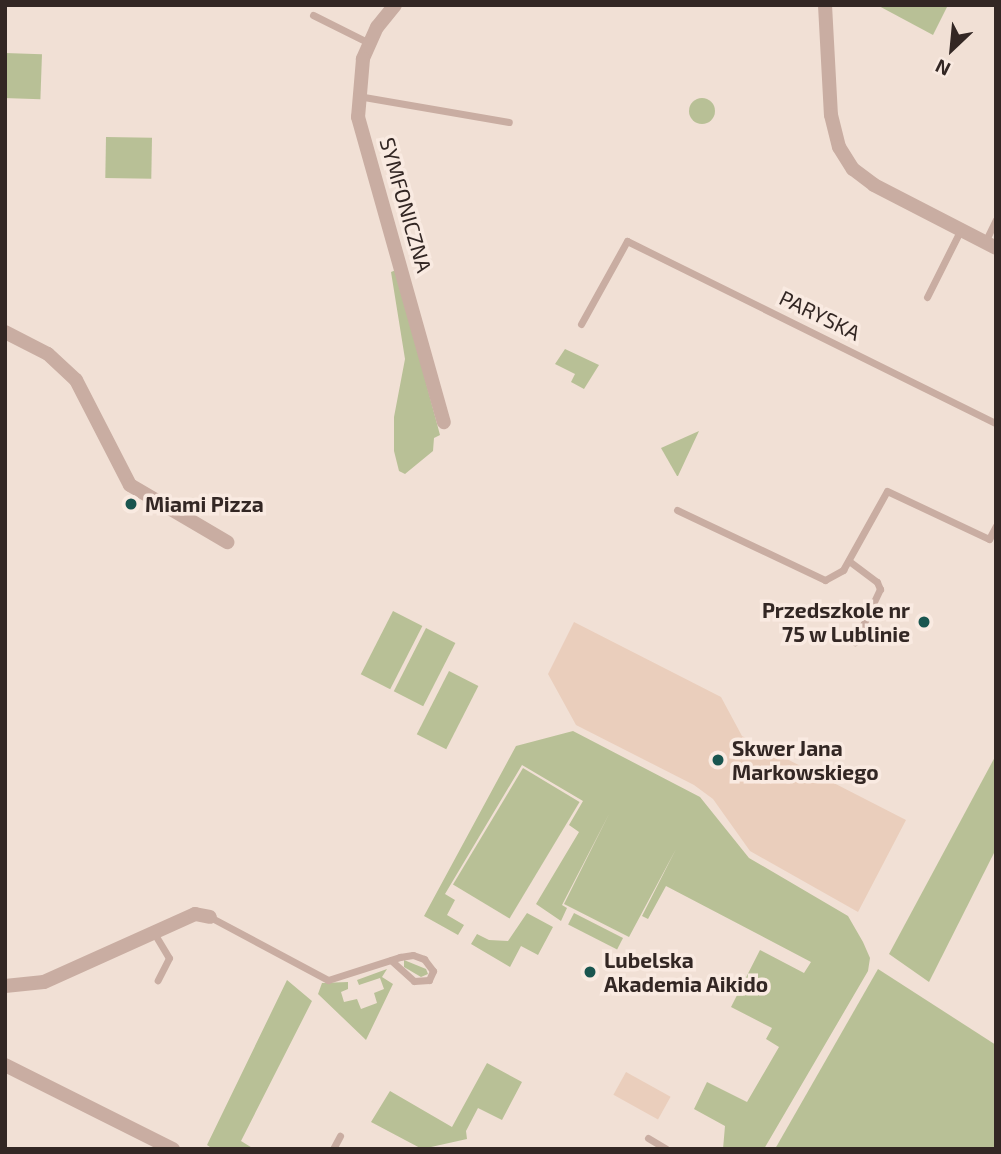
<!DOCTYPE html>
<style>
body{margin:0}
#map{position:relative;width:1001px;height:1154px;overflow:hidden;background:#f1e0d5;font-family:"Exo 2",sans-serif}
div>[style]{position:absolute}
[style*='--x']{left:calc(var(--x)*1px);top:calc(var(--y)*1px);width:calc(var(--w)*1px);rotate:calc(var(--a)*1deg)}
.green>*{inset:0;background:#b8c096;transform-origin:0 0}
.round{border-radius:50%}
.plaza>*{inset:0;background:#eacebc;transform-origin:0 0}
.lane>*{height:7px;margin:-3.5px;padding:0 3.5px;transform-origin:3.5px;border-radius:3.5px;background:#c9ada2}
.street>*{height:14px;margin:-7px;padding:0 7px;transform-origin:7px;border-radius:7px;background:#c9ada2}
.dots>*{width:19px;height:19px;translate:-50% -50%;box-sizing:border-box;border:4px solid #f9eae1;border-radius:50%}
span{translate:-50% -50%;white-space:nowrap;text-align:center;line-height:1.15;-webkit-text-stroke:7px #f9eae1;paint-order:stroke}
.street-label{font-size:21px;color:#332724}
.poi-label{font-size:21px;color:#332724;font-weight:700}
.left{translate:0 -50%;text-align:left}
.right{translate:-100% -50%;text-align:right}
.frame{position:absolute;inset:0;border:7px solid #332724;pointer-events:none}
.north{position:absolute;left:917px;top:14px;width:70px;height:70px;-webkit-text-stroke:5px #f9eae1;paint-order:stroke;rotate:206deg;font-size:19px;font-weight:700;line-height:28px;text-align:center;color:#332724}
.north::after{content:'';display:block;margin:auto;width:24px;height:32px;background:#332724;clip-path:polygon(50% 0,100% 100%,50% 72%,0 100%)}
</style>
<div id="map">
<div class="green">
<div style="clip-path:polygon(877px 5px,948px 5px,933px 35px)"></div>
<div style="left:5px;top:53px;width:37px;height:45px;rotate:2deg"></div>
<div class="round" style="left:689px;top:98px;width:26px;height:26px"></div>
<div style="left:106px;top:137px;width:46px;height:41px;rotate:1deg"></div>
<div style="clip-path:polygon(396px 270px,440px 435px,434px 438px,433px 451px,405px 474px,399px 471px,394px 451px,394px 417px,405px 359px,391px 272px)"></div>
<div style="clip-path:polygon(565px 349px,599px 365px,584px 389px,571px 382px,575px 374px,555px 364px)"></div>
<div style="clip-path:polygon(699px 431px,678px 476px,677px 476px,661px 448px)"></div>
<div style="left:393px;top:611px;width:33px;height:71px;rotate:27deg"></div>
<div style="left:426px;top:628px;width:33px;height:71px;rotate:27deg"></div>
<div style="left:449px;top:671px;width:33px;height:71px;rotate:27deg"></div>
<div style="clip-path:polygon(573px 731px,700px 797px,749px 858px,848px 916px,863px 942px,870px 958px,868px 971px,764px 1149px,723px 1149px,725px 1126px,694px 1109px,707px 1082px,747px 1102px,779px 1047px,766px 1039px,772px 1028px,731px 1007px,760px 950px,804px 973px,811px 962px,666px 886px,648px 919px,642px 916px,676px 849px,629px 937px,564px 904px,609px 814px,562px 905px,567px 908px,561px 921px,536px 904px,579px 832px,569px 825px,583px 801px,522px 765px,445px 894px,455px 900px,447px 915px,464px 925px,458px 935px,424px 916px,516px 746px)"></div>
<div style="clip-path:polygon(996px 755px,996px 849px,929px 982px,889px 954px)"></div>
<div style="left:523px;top:768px;width:66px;height:136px;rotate:31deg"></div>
<div style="clip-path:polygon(527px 913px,553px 927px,538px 955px,521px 946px,510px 967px,471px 944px,477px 934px,489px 940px,508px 941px)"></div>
<div style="left:574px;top:913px;width:55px;height:13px;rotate:27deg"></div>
<div style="clip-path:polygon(404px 960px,426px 969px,428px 974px,421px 977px,404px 967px)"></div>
<div style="clip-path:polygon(387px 969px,382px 977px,393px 984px,366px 1040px,318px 994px,322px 983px,348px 982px,348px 989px,341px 992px,344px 1002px,357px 999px,361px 1009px,377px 1003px,374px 993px,384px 989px,380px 978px,359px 985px,357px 980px)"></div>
<div style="clip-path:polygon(878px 969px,996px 1045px,996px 1149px,775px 1149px)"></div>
<div style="clip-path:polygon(287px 980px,312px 1001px,241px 1141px,254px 1149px,213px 1149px,207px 1145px)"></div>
<div style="clip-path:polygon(487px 1063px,522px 1082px,502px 1120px,478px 1108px,466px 1131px,467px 1139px,422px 1149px,371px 1122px,390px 1091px,452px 1127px)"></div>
</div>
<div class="plaza">
<div style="clip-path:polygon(574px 622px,721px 697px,742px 736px,906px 820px,858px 912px,750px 851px,713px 799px,694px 785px,576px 725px,548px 674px)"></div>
<div style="left:626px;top:1072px;width:51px;height:26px;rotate:29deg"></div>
</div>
<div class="lane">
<div style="--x:313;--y:15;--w:63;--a:26.6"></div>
<div style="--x:358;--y:96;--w:153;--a:9.8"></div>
<div style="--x:985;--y:242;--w:25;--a:-64"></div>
<div style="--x:927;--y:297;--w:74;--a:-63.4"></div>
<div style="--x:581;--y:324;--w:95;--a:-61"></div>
<div style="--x:627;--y:241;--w:411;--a:26.3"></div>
<div style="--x:677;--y:510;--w:164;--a:25.3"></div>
<div style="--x:825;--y:580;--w:21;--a:-29"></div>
<div style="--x:843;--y:570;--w:90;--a:-60.9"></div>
<div style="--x:887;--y:491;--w:113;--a:25.2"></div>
<div style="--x:989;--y:539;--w:15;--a:-62"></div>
<div style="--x:849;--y:561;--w:35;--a:37"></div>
<div style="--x:877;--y:582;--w:8;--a:67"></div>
<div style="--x:880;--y:589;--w:59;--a:115.3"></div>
<div style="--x:210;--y:917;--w:134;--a:28.1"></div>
<div style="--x:328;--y:980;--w:76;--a:-17.7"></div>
<div style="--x:400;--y:957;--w:13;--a:-9"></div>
<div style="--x:413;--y:955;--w:12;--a:20"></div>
<div style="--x:424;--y:959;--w:15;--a:53"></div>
<div style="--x:433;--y:971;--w:10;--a:114"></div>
<div style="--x:429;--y:980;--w:15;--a:176"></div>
<div style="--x:414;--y:981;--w:31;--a:-138"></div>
<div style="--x:154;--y:933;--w:29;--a:59"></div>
<div style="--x:169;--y:958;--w:25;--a:117"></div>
<div style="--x:648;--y:1138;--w:21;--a:31"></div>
<div style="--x:333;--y:1149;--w:15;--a:-62"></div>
</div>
<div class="street">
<div style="--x:395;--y:5;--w:28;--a:129"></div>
<div style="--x:377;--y:27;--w:35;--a:114"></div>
<div style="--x:363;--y:59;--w:58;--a:94.9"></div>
<div style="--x:358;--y:117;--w:317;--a:74.3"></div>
<div style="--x:825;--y:5;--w:110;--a:86.9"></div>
<div style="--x:831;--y:115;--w:33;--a:76"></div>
<div style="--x:839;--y:147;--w:26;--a:58"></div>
<div style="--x:853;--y:169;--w:26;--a:37"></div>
<div style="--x:874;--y:185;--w:137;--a:27.3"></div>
<div style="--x:5;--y:332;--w:48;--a:27.1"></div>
<div style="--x:48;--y:354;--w:38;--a:43"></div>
<div style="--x:76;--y:380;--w:118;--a:62.8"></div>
<div style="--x:130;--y:485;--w:113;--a:30.4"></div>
<div style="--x:5;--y:986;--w:39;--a:-6"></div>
<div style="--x:44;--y:982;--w:166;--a:-24.2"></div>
<div style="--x:195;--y:914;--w:15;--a:11"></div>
<div style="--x:5;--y:1065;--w:188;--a:26.6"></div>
</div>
<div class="dots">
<div style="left:131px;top:504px;background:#19554f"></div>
<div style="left:924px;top:622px;background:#19554f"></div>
<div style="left:718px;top:760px;background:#19554f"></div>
<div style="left:590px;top:972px;background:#19554f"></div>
</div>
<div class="street-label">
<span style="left:406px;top:205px;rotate:74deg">SYMFONICZNA</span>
<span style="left:820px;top:315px;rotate:26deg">PARYSKA</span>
</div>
<div class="poi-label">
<span class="left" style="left:145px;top:504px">Miami Pizza</span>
<span class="right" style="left:910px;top:622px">Przedszkole nr<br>75 w Lublinie</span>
<span class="left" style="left:732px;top:760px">Skwer Jana<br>Markowskiego</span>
<span class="left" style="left:604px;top:972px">Lubelska<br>Akademia Aikido</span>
</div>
<div class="frame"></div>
<div class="north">N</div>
</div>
